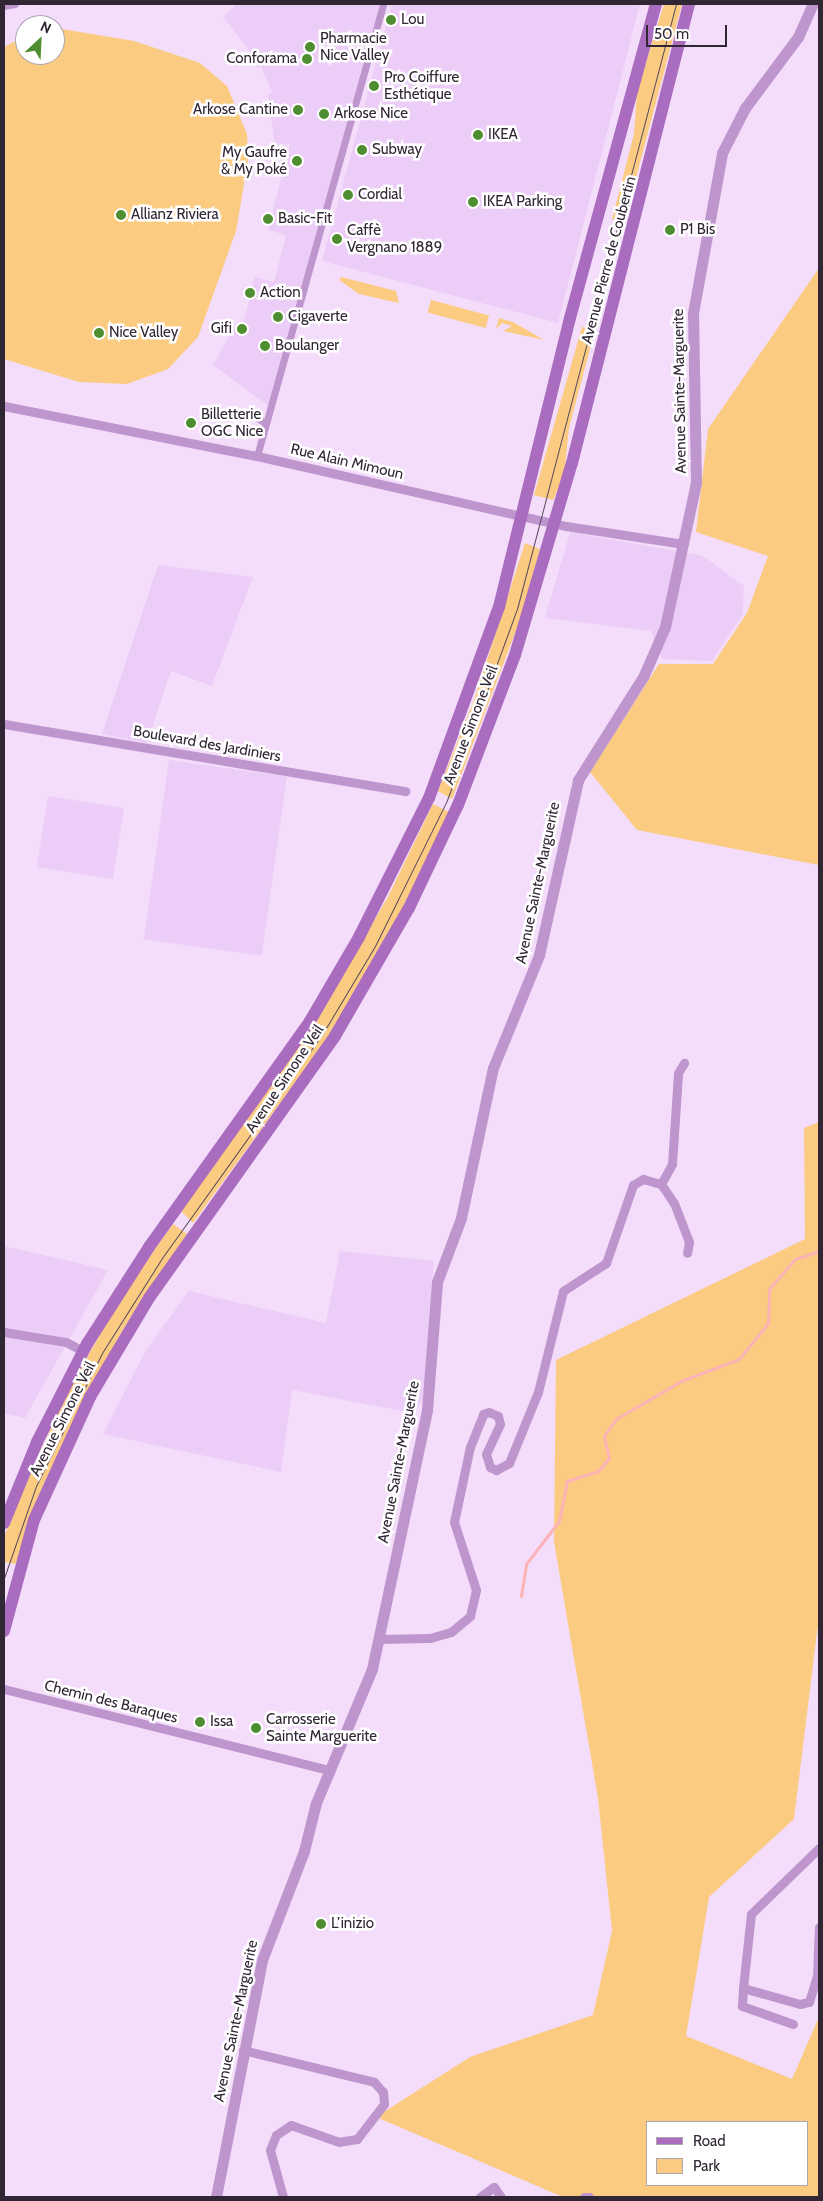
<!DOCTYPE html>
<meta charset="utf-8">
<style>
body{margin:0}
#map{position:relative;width:823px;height:2201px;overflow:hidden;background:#f3ddfa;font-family:Cabin,sans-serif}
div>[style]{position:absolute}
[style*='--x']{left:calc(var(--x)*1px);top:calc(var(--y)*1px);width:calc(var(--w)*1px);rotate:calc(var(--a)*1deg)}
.built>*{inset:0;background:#eccdf7;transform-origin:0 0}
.green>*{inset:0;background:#fbcb81;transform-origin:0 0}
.stream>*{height:3px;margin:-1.5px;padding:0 1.5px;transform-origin:1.5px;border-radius:1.5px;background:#fbb3b5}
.pedestrian>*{height:7px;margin:-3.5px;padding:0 3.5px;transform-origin:3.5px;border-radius:3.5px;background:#be95cd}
.minor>*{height:9px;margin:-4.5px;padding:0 4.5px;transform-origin:4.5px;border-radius:4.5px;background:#be95cd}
.tertiary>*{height:11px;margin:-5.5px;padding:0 5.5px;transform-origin:5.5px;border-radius:5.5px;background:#be95cd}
.secondary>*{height:12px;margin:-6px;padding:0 6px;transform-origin:6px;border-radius:6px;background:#a96cbe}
.tram>*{height:1px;margin:-0.5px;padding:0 0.5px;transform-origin:0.5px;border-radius:0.5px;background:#56495a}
.dots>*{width:14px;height:14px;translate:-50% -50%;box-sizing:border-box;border:2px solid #fff;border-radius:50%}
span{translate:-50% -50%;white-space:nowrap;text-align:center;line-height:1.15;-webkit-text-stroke:5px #fff;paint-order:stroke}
.poi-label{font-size:15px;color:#302634}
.left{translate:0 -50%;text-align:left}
.right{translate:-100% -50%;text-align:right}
.street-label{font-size:15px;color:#302634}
.frame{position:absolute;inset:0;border:5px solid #302634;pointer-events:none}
.legend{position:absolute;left:646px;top:2121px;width:162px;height:65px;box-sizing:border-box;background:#fff;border:1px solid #aca8ae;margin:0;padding:6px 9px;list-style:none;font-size:15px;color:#302634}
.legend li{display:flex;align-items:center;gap:10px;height:25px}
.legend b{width:25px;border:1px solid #aca8ae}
.north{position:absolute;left:15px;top:15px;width:50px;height:50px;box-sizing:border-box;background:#fff;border:1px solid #aca8ae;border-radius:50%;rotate:25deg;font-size:14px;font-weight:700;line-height:20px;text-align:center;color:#302634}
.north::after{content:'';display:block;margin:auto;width:18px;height:22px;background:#4e8e30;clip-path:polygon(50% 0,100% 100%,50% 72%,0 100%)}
.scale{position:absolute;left:646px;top:25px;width:81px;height:22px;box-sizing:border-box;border:2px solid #302634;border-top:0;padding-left:6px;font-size:15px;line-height:18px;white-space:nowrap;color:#302634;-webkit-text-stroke:4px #fff;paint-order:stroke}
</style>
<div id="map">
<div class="built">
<div style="clip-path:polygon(237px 4px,383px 4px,270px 407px,213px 365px,234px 328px,242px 328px,255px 277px,274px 282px,286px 235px,268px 230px,290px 144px,275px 145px,268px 95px,272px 92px,261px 66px,256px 68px,249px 50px,223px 17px)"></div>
<div style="clip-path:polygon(392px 4px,640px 4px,558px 323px,322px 261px)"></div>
<div style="clip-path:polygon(570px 532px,703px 556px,744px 586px,743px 614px,712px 661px,662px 659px,651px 631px,545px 618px)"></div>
<div style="clip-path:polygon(158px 565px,253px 577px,212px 686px,171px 671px,147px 743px,102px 734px)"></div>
<div style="left:169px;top:760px;width:119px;height:181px;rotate:8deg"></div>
<div style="left:48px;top:796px;width:77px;height:72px;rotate:9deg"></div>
<div style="clip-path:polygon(4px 1246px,108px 1270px,25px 1418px,4px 1413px)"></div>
<div style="clip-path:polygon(340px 1251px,434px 1261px,424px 1399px,413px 1413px,292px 1390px,281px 1472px,103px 1434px,146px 1350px,189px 1291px,326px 1323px)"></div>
</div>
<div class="green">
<div style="clip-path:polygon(664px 4px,682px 4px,624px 223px,612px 219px,634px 134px,637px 92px)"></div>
<div style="clip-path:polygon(62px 29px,134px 41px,200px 63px,227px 86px,247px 134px,248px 161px,236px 231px,198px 337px,168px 369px,127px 384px,79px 382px,4px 359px,4px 47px,25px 36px,25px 55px,55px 55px,55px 31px)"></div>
<div style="clip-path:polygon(819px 268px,819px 865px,637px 830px,590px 772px,659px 664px,713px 664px,747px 613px,768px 556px,696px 532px,708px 429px)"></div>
<div style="clip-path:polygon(341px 277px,396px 291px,399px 303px,359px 294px,339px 280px)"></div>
<div style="left:431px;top:300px;width:60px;height:13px;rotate:15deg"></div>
<div style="clip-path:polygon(499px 318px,513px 322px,544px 340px,503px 331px,512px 326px,502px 323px,496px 329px)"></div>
<div style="clip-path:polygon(582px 327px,595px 330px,569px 428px,564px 476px,553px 500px,534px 495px)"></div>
<div style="clip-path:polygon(525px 543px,540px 549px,523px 612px,452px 799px,438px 791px,474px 700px)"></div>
<div style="clip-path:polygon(433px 804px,449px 812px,404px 905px,328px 1037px,193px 1223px,181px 1211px,311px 1028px,388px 897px)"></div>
<div style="clip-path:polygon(evenodd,819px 1122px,819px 1616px,794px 1819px,709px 1897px,686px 2036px,792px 2079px,819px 2017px,819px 2197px,563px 2197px,376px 2117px,470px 2057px,593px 2015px,612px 1931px,598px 1798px,554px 1542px,556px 1360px,805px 1239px,804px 1128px,819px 1122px,647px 2122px,807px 2122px,807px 2185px,647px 2185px,647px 2122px)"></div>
<div style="clip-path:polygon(173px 1224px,187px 1234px,124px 1328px,86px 1395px,42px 1488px,16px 1564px,4px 1562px,4px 1538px,13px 1513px,70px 1386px,130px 1284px)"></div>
</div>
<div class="stream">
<div style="--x:521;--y:1596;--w:32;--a:-81"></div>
<div style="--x:526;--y:1564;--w:54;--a:-52.5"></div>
<div style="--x:559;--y:1521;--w:41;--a:-78.7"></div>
<div style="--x:567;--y:1481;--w:33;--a:-18"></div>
<div style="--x:598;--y:1471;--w:17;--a:-50"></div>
<div style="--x:609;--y:1458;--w:23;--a:-103"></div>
<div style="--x:604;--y:1436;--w:21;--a:-55"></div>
<div style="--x:616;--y:1419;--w:75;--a:-30.3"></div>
<div style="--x:681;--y:1381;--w:62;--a:-20.8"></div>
<div style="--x:739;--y:1359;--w:46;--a:-51.1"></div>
<div style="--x:768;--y:1323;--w:34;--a:-88"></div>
<div style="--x:769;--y:1289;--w:40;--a:-49"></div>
<div style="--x:795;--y:1259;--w:25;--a:-18"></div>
</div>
<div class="pedestrian">
<div style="--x:4;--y:6;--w:11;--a:-10"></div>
<div style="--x:253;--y:415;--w:14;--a:34"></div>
<div style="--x:257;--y:456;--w:469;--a:-74.4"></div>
</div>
<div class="minor">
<div style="--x:4;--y:406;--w:258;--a:11.2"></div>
<div style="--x:257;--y:456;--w:317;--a:12.8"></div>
<div style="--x:566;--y:526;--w:119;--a:8.7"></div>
<div style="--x:4;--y:724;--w:407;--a:9.5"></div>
<div style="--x:661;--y:1184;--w:23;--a:-61"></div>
<div style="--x:672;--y:1164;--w:91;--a:-86.2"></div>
<div style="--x:678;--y:1073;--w:12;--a:-59"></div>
<div style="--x:4;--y:1332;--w:63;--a:9.2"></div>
<div style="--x:66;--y:1342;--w:19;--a:28"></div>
<div style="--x:379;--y:1639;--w:51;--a:-1.1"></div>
<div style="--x:430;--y:1638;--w:22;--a:-16"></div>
<div style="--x:451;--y:1632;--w:25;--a:-40"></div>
<div style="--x:470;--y:1616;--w:27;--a:-77"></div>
<div style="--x:476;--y:1590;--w:71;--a:-107.9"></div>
<div style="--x:454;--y:1522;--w:77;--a:-78"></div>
<div style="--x:470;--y:1447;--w:35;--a:-68"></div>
<div style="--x:483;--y:1414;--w:6;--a:-18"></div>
<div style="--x:489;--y:1412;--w:10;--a:24"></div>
<div style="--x:498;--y:1416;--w:8;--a:76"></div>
<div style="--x:500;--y:1424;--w:33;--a:115"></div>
<div style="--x:486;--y:1454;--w:14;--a:73"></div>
<div style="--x:490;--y:1467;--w:7;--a:27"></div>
<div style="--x:496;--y:1470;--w:15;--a:-28"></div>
<div style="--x:509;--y:1463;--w:77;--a:-67.8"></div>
<div style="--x:538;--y:1392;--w:104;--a:-76.1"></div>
<div style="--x:563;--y:1291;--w:51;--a:-33.1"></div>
<div style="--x:606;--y:1263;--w:83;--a:-70.9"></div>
<div style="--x:633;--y:1185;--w:12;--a:-31"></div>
<div style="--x:643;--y:1179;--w:19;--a:16"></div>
<div style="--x:661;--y:1184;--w:23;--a:56"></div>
<div style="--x:674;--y:1203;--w:42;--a:69"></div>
<div style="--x:689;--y:1242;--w:11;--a:100"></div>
<div style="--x:4;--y:1689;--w:335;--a:14"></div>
<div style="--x:819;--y:1848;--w:95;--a:135.9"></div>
<div style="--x:751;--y:1914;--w:74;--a:96.2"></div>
<div style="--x:743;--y:1988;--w:59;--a:15.7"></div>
<div style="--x:800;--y:2004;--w:9;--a:-13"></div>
<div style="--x:809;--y:2002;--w:27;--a:-73"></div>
<div style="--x:817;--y:1976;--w:49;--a:-87.7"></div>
<div style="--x:743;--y:1988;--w:18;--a:93"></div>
<div style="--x:742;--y:2006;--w:54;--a:19.4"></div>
<div style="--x:243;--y:2050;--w:135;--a:13.7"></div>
<div style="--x:374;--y:2082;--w:13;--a:48"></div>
<div style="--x:383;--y:2092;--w:12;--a:85"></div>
<div style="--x:384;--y:2104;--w:44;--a:127.6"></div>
<div style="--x:357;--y:2139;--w:18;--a:171"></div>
<div style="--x:339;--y:2142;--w:51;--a:-160.5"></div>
<div style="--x:291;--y:2125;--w:18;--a:146"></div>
<div style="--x:276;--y:2135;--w:16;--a:112"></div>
<div style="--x:270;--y:2150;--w:49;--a:74.5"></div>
<div style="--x:480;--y:2197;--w:17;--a:-36"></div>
<div style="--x:494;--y:2187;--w:12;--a:55"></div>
<div style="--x:584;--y:2197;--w:5;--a:0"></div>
</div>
<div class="tertiary">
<div style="--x:216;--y:2197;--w:241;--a:-79"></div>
<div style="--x:262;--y:1960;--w:117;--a:-68.9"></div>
<div style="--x:304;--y:1851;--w:49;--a:-76"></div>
<div style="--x:316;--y:1803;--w:145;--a:-67.3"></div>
<div style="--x:372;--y:1669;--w:265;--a:-78"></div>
<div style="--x:427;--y:1410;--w:128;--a:-85.5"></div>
<div style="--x:437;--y:1282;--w:68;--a:-69.4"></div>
<div style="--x:461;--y:1218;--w:153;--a:-78"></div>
<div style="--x:493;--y:1068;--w:122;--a:-67.8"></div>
<div style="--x:539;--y:955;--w:179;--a:-77.4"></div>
<div style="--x:578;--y:780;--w:124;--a:-57.8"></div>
<div style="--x:644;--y:675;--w:52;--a:-66.4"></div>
<div style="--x:665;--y:627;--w:147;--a:-77.9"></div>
<div style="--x:696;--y:483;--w:170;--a:-91"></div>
<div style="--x:693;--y:313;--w:163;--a:-79.7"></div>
<div style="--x:722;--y:153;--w:51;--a:-62.9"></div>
<div style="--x:745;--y:108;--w:89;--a:-53.3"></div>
<div style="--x:798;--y:37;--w:36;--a:-66"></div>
</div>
<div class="secondary">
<div style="--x:4;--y:1523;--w:87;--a:-67.8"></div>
<div style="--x:37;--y:1442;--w:110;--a:-63"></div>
<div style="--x:87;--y:1344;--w:115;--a:-57.4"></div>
<div style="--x:149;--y:1247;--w:277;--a:-54.5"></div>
<div style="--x:310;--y:1021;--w:97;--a:-59.7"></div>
<div style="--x:359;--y:937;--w:156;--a:-63.3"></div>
<div style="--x:429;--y:798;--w:203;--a:-69.9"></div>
<div style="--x:499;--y:607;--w:298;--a:-76.2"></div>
<div style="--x:570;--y:318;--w:326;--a:-74.7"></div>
<div style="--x:4;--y:1631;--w:115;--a:-74.9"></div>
<div style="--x:34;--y:1520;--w:135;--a:-65.5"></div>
<div style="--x:90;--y:1397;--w:115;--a:-59.2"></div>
<div style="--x:149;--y:1298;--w:321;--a:-54.6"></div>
<div style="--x:335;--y:1036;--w:148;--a:-60"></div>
<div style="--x:409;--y:908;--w:114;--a:-64.6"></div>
<div style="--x:458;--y:805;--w:160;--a:-69.2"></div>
<div style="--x:515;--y:655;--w:200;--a:-73.5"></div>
<div style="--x:572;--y:463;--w:474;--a:-75.7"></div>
</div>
<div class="tram">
<div style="--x:4;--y:1578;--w:97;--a:-70.8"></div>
<div style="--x:36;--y:1486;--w:148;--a:-63.6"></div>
<div style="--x:102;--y:1353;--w:112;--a:-57.7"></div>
<div style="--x:162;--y:1258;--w:277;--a:-54.4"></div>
<div style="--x:323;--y:1033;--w:101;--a:-59.1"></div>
<div style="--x:375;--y:946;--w:163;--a:-63.7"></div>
<div style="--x:447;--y:800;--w:203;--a:-69.9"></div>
<div style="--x:517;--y:609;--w:626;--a:-75.28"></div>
</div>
<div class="dots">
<div style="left:391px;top:20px;background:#4e8e30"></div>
<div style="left:310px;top:47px;background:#4e8e30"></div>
<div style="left:307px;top:59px;background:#4e8e30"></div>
<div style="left:374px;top:86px;background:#4e8e30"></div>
<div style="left:298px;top:110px;background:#4e8e30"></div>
<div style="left:324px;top:114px;background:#4e8e30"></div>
<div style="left:478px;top:135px;background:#4e8e30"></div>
<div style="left:362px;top:150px;background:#4e8e30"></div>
<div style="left:297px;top:161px;background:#4e8e30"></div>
<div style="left:348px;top:195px;background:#4e8e30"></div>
<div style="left:473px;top:202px;background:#4e8e30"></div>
<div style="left:121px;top:215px;background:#4e8e30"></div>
<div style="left:268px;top:219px;background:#4e8e30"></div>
<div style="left:670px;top:230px;background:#4e8e30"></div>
<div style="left:337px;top:239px;background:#4e8e30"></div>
<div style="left:250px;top:293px;background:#4e8e30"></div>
<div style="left:278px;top:317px;background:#4e8e30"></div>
<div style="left:242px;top:329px;background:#4e8e30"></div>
<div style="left:99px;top:333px;background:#4e8e30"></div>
<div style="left:265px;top:346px;background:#4e8e30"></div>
<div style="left:191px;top:423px;background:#4e8e30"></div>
<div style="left:200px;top:1722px;background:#4e8e30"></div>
<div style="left:256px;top:1728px;background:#4e8e30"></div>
<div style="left:321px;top:1924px;background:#4e8e30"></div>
</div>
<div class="poi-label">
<span class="left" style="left:401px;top:20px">Lou</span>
<span class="left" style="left:320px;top:47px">Pharmacie<br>Nice Valley</span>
<span class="right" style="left:297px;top:59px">Conforama</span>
<span class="left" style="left:384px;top:86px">Pro Coiffure<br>Esthétique</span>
<span class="right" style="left:288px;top:110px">Arkose Cantine</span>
<span class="left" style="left:334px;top:114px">Arkose Nice</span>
<span class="left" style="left:488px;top:135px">IKEA</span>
<span class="left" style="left:372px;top:150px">Subway</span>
<span class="right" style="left:287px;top:161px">My Gaufre<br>&amp; My Poké</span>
<span class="left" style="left:358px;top:195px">Cordial</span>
<span class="left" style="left:483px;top:202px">IKEA Parking</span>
<span class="left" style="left:131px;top:215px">Allianz Riviera</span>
<span class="left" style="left:278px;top:219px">Basic-Fit</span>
<span class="left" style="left:347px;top:239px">Caffè<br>Vergnano 1889</span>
<span class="left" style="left:680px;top:230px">P1 Bis</span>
<span class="left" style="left:260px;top:293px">Action</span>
<span class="left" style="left:288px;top:317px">Cigaverte</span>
<span class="right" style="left:232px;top:329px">Gifi</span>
<span class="left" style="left:109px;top:333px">Nice Valley</span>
<span class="left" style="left:275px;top:346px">Boulanger</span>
<span class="left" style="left:201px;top:423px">Billetterie<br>OGC Nice</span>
<span class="left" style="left:266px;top:1728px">Carrosserie<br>Sainte Marguerite</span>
<span class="left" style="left:210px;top:1722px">Issa</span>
<span class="left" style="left:331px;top:1924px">L’inizio</span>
</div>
<div class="street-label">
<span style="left:609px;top:260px;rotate:-75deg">Avenue Pierre de Coubertin</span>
<span style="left:680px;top:391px;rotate:-91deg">Avenue Sainte-Marguerite</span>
<span style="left:347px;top:462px;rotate:13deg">Rue Alain Mimoun</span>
<span style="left:471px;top:725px;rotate:-69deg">Avenue Simone Veil</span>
<span style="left:207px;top:744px;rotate:10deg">Boulevard des Jardiniers</span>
<span style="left:538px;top:883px;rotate:-78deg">Avenue Sainte-Marguerite</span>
<span style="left:285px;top:1079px;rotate:-56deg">Avenue Simone Veil</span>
<span style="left:63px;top:1419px;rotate:-63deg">Avenue Simone Veil</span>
<span style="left:399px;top:1462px;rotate:-79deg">Avenue Sainte-Marguerite</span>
<span style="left:111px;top:1702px;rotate:14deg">Chemin des Baraques</span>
<span style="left:236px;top:2021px;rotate:-78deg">Avenue Sainte-Marguerite</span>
</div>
<div class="frame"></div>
<ul class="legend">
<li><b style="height:6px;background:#a96cbe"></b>Road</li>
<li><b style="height:14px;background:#fbcb81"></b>Park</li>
</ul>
<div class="north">N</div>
<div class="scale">50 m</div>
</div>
